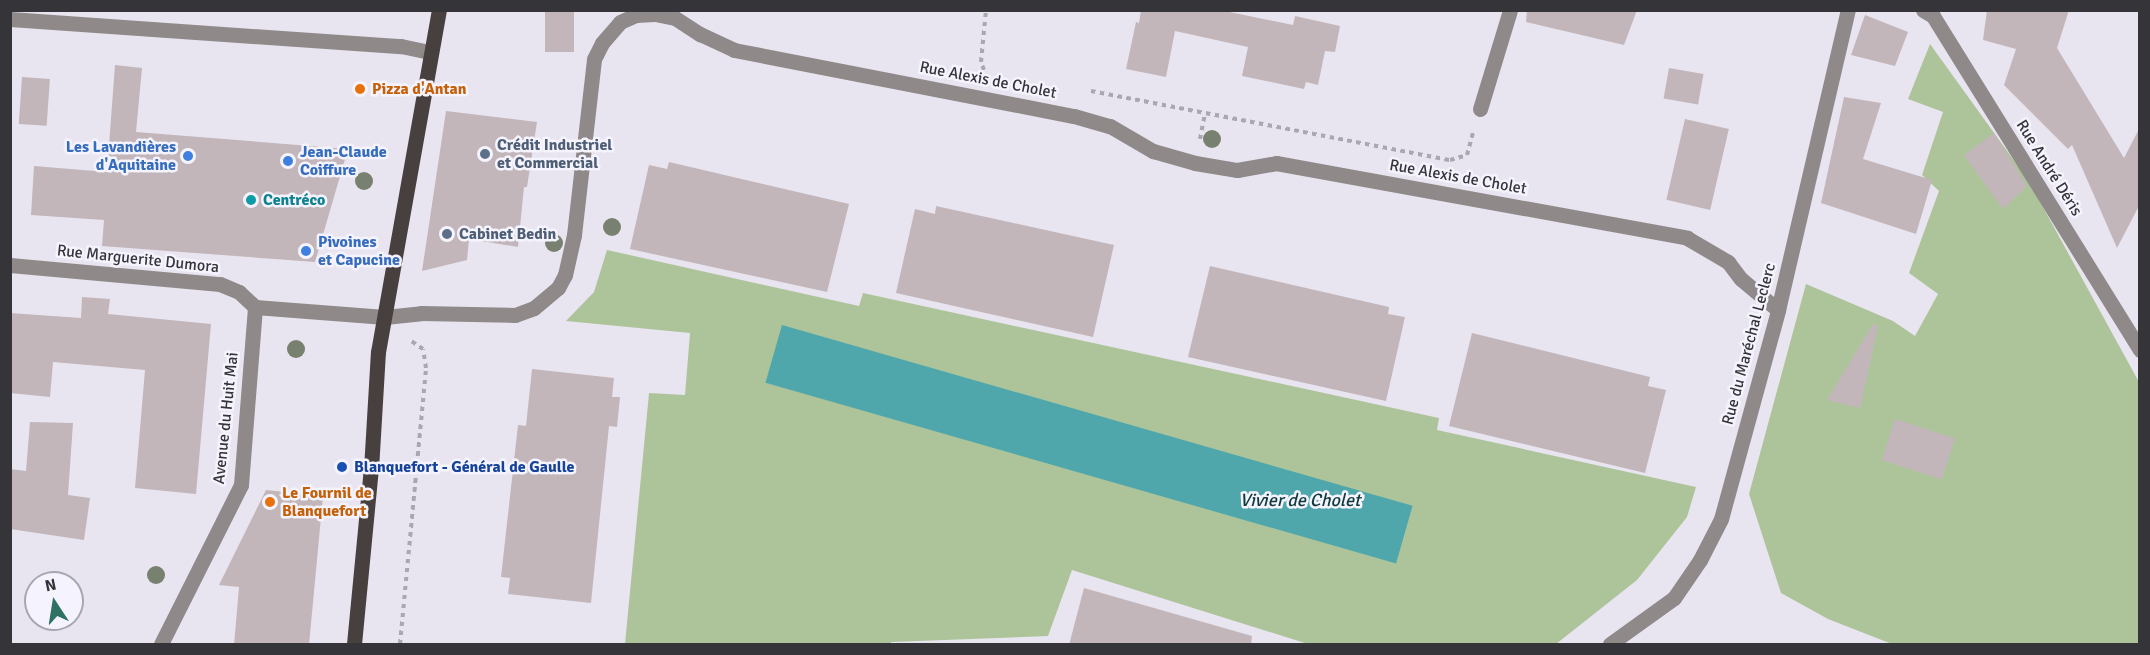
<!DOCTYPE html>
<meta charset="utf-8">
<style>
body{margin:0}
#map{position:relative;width:2150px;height:655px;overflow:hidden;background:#e8e5f0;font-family:Signika,sans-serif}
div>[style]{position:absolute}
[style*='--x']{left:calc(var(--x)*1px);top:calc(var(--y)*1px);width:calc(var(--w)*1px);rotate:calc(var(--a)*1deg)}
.green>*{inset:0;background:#adc49b}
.water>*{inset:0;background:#4fa7ac;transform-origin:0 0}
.building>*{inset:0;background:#c2b6ba;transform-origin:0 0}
.path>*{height:4px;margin-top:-2px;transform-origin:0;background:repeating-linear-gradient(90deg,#a9a7af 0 4.5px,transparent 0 9px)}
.minor>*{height:15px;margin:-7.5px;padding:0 7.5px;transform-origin:7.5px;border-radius:7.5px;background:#8f8989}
.major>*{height:15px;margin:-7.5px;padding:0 7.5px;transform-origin:7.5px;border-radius:7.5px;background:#483f3f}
.trees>*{width:18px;height:18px;margin:-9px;border-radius:50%;background:#78816f}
.dots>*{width:16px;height:16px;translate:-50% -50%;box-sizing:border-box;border:3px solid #f5f3fd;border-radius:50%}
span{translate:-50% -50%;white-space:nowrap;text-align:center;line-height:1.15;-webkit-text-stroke:5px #f5f3fd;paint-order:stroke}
.street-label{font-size:16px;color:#353539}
.food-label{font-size:16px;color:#c56008;font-weight:700}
.left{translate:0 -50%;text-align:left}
.service-label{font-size:16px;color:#4e5e75;font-weight:700}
.shop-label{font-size:16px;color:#366cbe;font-weight:700}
.right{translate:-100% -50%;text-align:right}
.culture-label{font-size:16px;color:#0d838f;font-weight:700}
.transit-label{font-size:16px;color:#164399;font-weight:700}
.water-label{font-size:18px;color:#103b3d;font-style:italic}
.frame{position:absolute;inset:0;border:12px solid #353539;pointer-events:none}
.north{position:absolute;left:24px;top:571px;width:60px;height:60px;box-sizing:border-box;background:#f5f3fd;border:2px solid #a8a7af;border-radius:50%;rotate:348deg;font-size:16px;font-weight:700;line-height:24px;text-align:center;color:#353539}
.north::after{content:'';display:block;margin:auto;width:21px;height:27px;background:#2f7263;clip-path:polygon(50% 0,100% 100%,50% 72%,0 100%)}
</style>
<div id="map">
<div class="green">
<div style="clip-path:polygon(1930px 44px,2028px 180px,2139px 382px,2139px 644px,1892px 644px,1828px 619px,1781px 593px,1749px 494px,1806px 284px,1893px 321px,1915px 336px,1938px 294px,1909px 273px,1939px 191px,1922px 175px,1943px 112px,1908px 99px)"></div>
<div style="clip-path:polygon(607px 250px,859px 306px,863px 293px,1439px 418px,1437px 430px,1696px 487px,1687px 517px,1637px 580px,1556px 644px,1308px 644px,1072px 570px,1048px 636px,891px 642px,891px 644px,625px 644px,649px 393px,685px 395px,690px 333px,566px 321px,594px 292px)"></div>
</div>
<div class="water">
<div style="left:782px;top:325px;width:656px;height:60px;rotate:16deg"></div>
</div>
<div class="building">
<div style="left:545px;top:10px;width:29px;height:42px"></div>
<div style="clip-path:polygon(1141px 10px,1220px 10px,1293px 25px,1295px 16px,1340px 26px,1335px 52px,1325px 51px,1318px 85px,1306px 82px,1304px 89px,1242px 76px,1248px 47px,1175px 31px,1166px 77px,1126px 69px,1136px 22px,1146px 25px,1139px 23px)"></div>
<div style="clip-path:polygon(1527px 10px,1637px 10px,1624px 45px,1526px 22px)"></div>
<div style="clip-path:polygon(1987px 10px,2069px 10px,2057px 48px,2124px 158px,2139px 129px,2139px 206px,2117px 248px,2072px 145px,2068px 149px,2004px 85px,2016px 49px,1983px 40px)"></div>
<div style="clip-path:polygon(1865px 15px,1908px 32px,1895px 66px,1851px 55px)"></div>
<div style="clip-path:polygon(115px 65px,142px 68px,136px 132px,348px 149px,315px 262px,102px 246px,104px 220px,31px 215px,34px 166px,107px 172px)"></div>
<div style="left:1669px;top:68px;width:35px;height:31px;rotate:10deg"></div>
<div style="left:22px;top:77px;width:28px;height:47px;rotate:4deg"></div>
<div style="clip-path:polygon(1844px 97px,1881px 103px,1863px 159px,1932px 180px,1916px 234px,1821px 203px)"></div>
<div style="clip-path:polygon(446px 111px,537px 122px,527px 187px,524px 187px,518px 247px,469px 239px,467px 260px,422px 271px)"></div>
<div style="left:1685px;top:119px;width:45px;height:83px;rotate:13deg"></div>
<div style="clip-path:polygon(1994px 133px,2027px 186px,2003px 209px,1964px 155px)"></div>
<div style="clip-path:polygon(669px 162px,849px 204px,827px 292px,630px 249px,649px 165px,667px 169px)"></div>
<div style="clip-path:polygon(936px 206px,1114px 245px,1093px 337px,896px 293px,915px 209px,935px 214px)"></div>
<div style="clip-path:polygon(1210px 266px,1389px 307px,1388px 314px,1405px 317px,1386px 401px,1188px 357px)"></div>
<div style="clip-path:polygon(82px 297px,110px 299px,108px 314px,211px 324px,196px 494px,135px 488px,145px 370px,53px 362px,50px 397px,10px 393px,10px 313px,81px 318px)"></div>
<div style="clip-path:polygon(1873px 324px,1878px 326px,1860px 408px,1827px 400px)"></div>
<div style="clip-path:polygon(1472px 333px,1650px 377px,1648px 386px,1666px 390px,1645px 473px,1449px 426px)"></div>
<div style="clip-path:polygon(532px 369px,614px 378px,612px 397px,620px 397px,617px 427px,609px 426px,591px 603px,508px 594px,510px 578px,501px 577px,518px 425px,526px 426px)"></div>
<div style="left:1895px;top:419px;width:63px;height:43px;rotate:18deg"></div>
<div style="clip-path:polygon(30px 422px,73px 423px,68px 495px,90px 498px,84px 540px,10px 529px,10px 469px,26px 471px)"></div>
<div style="clip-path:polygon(266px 490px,323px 496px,309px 645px,234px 645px,239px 587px,219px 585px)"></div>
<div style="clip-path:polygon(1084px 588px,1252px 636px,1251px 645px,1069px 645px)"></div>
</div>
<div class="path">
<div style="--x:984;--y:70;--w:9;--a:-111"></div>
<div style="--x:981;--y:62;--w:52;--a:-84.5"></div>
<div style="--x:1091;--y:91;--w:366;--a:10.9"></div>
<div style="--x:1450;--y:160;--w:18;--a:-16"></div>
<div style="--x:1467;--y:155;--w:23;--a:-75"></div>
<div style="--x:1200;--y:139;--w:25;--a:-79"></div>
<div style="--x:400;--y:644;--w:277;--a:-84.6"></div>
<div style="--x:426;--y:368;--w:19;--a:-99"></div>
<div style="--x:423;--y:349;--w:14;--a:-146"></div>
</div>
<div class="minor">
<div style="--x:1923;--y:10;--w:12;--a:31"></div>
<div style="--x:1933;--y:16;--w:393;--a:58.2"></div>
<div style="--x:10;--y:19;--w:392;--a:4"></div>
<div style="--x:401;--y:46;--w:30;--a:12"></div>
<div style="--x:1480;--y:109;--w:103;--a:-73.1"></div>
<div style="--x:10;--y:265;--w:211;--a:5.2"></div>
<div style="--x:220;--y:284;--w:21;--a:23"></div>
<div style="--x:239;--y:292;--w:22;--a:43"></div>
<div style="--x:255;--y:307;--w:130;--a:4.4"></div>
<div style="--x:385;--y:317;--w:36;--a:-6"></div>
<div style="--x:421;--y:313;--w:94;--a:1.2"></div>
<div style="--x:515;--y:315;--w:20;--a:-20"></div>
<div style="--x:534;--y:308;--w:31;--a:-40"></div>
<div style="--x:558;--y:288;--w:15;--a:-62"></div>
<div style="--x:565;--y:275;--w:41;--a:-77.3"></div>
<div style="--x:574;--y:235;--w:177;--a:-83.5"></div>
<div style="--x:594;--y:59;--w:18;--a:-63"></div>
<div style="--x:602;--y:43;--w:28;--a:-49"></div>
<div style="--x:620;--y:22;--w:17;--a:-24"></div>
<div style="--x:636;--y:15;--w:19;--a:-3"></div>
<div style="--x:655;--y:14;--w:20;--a:11"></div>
<div style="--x:675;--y:18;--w:30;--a:33"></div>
<div style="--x:700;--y:34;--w:38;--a:25"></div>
<div style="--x:734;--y:50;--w:346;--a:11"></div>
<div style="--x:1074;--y:116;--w:37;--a:16"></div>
<div style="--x:1110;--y:126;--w:50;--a:30.2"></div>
<div style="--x:1153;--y:151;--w:44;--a:15.9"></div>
<div style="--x:1195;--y:163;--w:43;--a:9.5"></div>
<div style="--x:1237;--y:170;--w:40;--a:-10"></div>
<div style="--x:1276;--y:163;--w:418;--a:10.3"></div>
<div style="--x:1687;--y:238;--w:48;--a:30.3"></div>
<div style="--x:1728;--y:262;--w:21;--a:53"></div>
<div style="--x:1741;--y:279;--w:48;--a:40"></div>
<div style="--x:161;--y:644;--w:178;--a:-63.3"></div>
<div style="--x:241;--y:485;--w:179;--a:-85.5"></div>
<div style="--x:1610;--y:644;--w:79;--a:-35.7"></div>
<div style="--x:1674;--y:598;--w:46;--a:-55.6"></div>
<div style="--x:1700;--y:560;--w:46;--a:-62.9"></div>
<div style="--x:1721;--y:519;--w:217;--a:-74.7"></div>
<div style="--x:1778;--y:310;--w:308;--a:-76.9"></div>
</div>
<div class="major">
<div style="--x:354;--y:644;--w:176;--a:-84.5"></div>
<div style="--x:371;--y:469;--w:117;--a:-86.6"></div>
<div style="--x:378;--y:352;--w:347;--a:-79.9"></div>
</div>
<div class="trees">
<div style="left:1212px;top:139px"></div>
<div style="left:364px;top:181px"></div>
<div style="left:612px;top:227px"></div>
<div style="left:554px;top:243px"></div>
<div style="left:296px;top:349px"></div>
<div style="left:156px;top:575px"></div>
</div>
<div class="dots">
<div style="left:360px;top:89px;background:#e8710a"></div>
<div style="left:485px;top:154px;background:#5c6f8a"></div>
<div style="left:188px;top:156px;background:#3f7fe0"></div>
<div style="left:288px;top:161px;background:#3f7fe0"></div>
<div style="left:251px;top:200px;background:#0f9aa8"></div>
<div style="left:447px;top:234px;background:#5c6f8a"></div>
<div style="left:306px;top:251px;background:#3f7fe0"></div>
<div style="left:342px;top:467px;background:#1a4fb4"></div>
<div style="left:270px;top:502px;background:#e8710a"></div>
</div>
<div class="street-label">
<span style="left:988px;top:80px;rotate:11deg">Rue Alexis de Cholet</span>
<span style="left:2049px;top:168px;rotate:58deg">Rue André Déris</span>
<span style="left:1458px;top:177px;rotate:10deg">Rue Alexis de Cholet</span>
<span style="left:138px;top:259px;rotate:6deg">Rue Marguerite Dumora</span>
<span style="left:1749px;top:344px;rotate:-75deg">Rue du Maréchal Leclerc</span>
<span style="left:226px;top:418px;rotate:-84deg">Avenue du Huit Mai</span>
</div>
<div class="food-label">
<span class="left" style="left:372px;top:89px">Pizza d'Antan</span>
<span class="left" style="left:282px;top:502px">Le Fournil de<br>Blanquefort</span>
</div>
<div class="service-label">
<span class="left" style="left:497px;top:154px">Crédit Industriel<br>et Commercial</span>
<span class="left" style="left:459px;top:234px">Cabinet Bedin</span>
</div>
<div class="shop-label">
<span class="right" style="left:176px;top:156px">Les Lavandières<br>d'Aquitaine</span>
<span class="left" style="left:300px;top:161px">Jean-Claude<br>Coiffure</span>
<span class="left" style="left:318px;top:251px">Pivoines<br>et Capucine</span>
</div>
<div class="culture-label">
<span class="left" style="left:263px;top:200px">Centréco</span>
</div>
<div class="transit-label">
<span class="left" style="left:354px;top:467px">Blanquefort - Général de Gaulle</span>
</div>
<div class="water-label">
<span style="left:1300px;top:500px">Vivier de Cholet</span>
</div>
<div class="frame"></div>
<div class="north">N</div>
</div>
